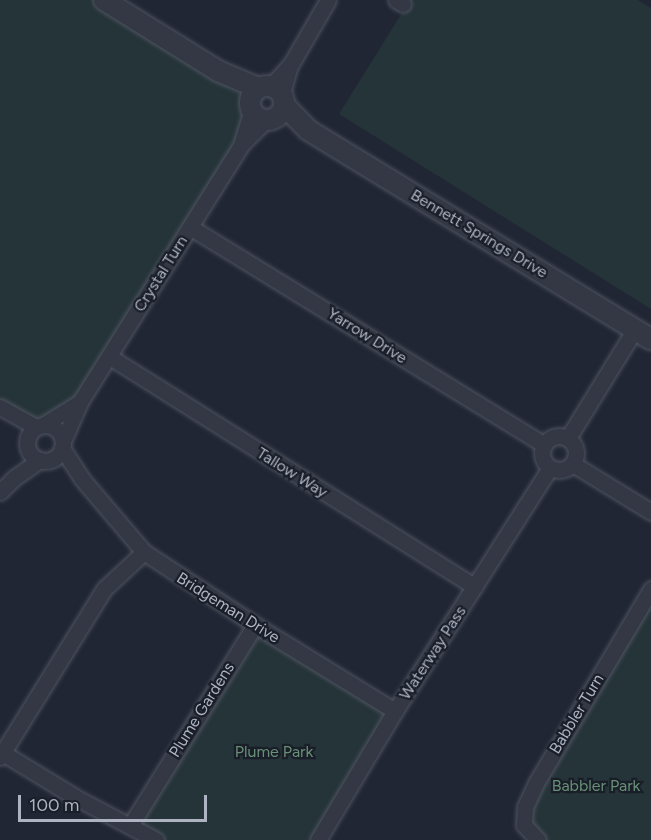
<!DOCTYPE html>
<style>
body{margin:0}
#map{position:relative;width:651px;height:840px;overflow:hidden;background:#212634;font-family:Figtree,sans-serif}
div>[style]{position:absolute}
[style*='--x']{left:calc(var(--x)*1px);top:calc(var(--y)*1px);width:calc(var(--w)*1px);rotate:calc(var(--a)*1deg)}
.green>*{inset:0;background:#253438}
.roads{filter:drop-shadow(0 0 2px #4e5360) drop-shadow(0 0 2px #4e5360)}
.minor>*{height:15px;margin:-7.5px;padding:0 7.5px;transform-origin:7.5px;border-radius:7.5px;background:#343845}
.minor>.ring{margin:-7.5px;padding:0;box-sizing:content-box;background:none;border:15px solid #343845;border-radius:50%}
.tertiary>*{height:20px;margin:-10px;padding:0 10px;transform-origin:10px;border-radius:10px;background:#343845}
.tertiary>.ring{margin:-10px;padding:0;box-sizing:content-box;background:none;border:20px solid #343845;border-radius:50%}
span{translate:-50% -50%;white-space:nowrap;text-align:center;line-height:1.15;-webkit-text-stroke:4.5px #191e29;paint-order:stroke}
.street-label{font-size:16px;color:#aeb3c2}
.park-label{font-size:16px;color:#689076}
.scale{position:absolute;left:18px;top:795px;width:189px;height:27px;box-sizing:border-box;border:3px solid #aeb3c2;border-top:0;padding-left:8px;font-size:18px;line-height:21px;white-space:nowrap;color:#aeb3c2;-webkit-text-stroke:4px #191e29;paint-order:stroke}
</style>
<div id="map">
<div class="green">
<div style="clip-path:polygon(0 0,104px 0,218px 71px,250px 104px,241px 145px,80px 402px,43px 425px,0 407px)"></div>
<div style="clip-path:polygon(410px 0,638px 0,651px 8px,651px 309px,339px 114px)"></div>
<div style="clip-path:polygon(651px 589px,651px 840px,538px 840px,525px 807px)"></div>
<div style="clip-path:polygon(255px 625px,395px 711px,318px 840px,156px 840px,130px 826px)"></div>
</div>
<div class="roads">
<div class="minor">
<div style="--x:396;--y:0;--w:8;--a:30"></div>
<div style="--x:271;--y:86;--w:30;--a:-48"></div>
<div style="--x:291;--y:64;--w:74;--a:-60"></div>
<div style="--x:282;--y:93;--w:25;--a:-74"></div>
<div style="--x:242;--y:142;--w:34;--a:-73"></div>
<div style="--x:190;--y:227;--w:416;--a:31.6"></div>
<div style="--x:110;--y:357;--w:431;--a:32.2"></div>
<div style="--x:0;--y:407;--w:41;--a:29.1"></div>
<div style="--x:43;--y:425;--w:44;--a:-31.9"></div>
<div class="ring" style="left:27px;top:425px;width:21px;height:21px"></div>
<div class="ring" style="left:542px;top:436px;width:19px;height:19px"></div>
<div style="--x:568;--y:438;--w:128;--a:-58.4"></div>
<div style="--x:63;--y:441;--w:43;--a:-66.4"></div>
<div style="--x:80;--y:402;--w:303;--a:-57.9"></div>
<div style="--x:241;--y:145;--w:35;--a:-45"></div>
<div style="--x:62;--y:448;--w:37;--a:57"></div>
<div style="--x:82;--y:479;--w:96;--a:49.7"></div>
<div style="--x:144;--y:552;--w:133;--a:33.3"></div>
<div style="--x:255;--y:625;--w:164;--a:31.6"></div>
<div style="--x:573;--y:464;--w:92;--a:31.6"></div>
<div style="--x:0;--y:492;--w:20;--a:-45"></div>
<div style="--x:14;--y:478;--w:32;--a:-35"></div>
<div style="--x:3;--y:753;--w:84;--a:31.4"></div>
<div style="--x:75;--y:797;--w:92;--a:28"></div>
<div style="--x:0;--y:757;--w:198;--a:-58.2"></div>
<div style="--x:104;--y:589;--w:54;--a:-42.8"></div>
<div style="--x:130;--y:826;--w:237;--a:-58.1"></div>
<div style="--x:318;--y:840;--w:150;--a:-59.2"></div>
<div style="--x:395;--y:711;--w:288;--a:-57.5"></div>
<div style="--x:538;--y:840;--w:21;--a:-133"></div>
<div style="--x:524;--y:825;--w:18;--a:-87"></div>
<div style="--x:525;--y:807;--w:26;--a:-65"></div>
<div style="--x:536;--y:783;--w:226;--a:-59.3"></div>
</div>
<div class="tertiary">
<div style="--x:104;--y:0;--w:134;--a:31.9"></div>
<div style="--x:218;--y:71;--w:43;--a:23"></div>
<div class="ring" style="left:250px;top:86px;width:14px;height:14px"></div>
<div style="--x:285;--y:106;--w:33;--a:46"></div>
<div style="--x:308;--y:130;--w:402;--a:31.4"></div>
</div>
</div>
<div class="street-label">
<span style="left:479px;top:234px;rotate:31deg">Bennett Springs Drive</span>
<span style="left:161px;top:274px;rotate:-58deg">Crystal Turn</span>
<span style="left:367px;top:336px;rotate:32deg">Yarrow Drive</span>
<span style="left:292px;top:473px;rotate:32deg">Tallow Way</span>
<span style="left:228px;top:608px;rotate:32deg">Bridgeman Drive</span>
<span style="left:433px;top:653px;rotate:-57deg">Waterway Pass</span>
<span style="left:202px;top:710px;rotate:-58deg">Plume Gardens</span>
<span style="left:577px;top:714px;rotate:-59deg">Babbler Turn</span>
</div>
<div class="park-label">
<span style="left:274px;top:752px">Plume Park</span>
<span style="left:596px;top:786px">Babbler Park</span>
</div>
<div class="scale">100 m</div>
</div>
